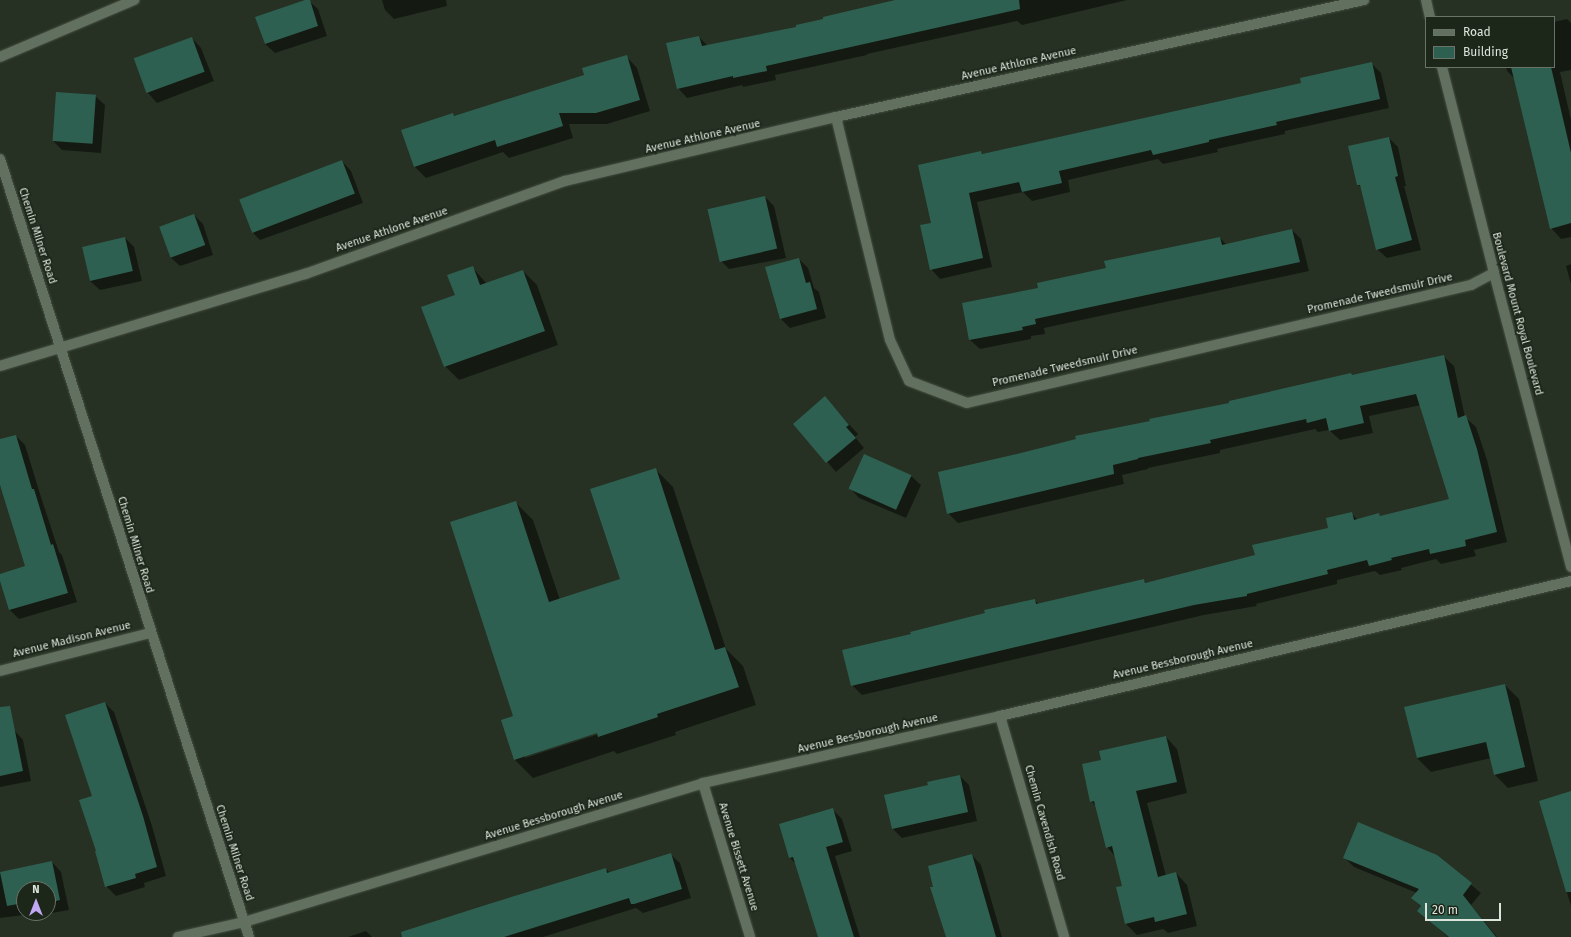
<!DOCTYPE html>
<style>
body{margin:0}
#map{position:relative;width:1571px;height:937px;overflow:hidden;background:#263123;font-family:"Fira Sans",sans-serif}
div>[style]{position:absolute}
[style*='--x']{left:calc(var(--x)*1px);top:calc(var(--y)*1px);width:calc(var(--w)*1px);rotate:calc(var(--a)*1deg)}
.shadow>*{inset:0;background:#0007}
.building>*{inset:0;background:#2e6051;transform-origin:0 0}
.roads{filter:drop-shadow(0 0 1px #454e42) drop-shadow(0 0 1px #454e42)}
.minor>*{height:10px;margin:-5px;padding:0 5px;transform-origin:5px;border-radius:5px;background:#627060}
.tertiary>*{height:10px;margin:-5px;padding:0 5px;transform-origin:5px;border-radius:5px;background:#627060}
span{translate:-50% -50%;white-space:nowrap;text-align:center;line-height:1.15;-webkit-text-stroke:3.5px #1c271a;paint-order:stroke}
.street-label{font-size:11px;color:#dde4db}
.legend{position:absolute;left:1425px;top:16px;width:130px;height:52px;box-sizing:border-box;background:#1c271a;border:1px solid #697367;margin:0;padding:5px 7px;list-style:none;font-size:12px;color:#dde4db}
.legend li{display:flex;align-items:center;gap:8px;height:20px}
.legend b{width:20px;border:1px solid #697367}
.north{position:absolute;left:16px;top:881px;width:40px;height:40px;box-sizing:border-box;background:#1c271a;border:1px solid #697367;border-radius:50%;rotate:0deg;font-size:11px;font-weight:700;line-height:16px;text-align:center;color:#dde4db}
.north::after{content:'';display:block;margin:auto;width:14px;height:18px;background:#c2a8f3;clip-path:polygon(50% 0,100% 100%,50% 72%,0 100%)}
.scale{position:absolute;left:1425px;top:903px;width:76px;height:18px;box-sizing:border-box;border:2px solid #dde4db;border-top:0;padding-left:5px;font-size:12px;line-height:14px;white-space:nowrap;color:#dde4db;-webkit-text-stroke:3px #1c271a;paint-order:stroke}
</style>
<div id="map">
<div class="shadow">
<div style="clip-path:polygon(308px 0,318px 9px,327px 36px,275px 53px,265px 44px,257px 17px)"></div>
<div style="clip-path:polygon(382px 0,446px 0,447px 6px,394px 19px,385px 10px)"></div>
<div style="clip-path:polygon(903px 0,1127px 0,1022px 25px,1017px 21px,867px 54px,867px 55px,775px 75px,776px 80px,743px 87px,742px 85px,687px 98px,678px 88px,699px 37px,708px 46px,798px 28px)"></div>
<div style="clip-path:polygon(1567px 19px,1571px 23px,1571px 70px,1560px 72px,1571px 120px,1571px 237px,1561px 239px,1551px 228px,1514px 78px,1507px 71px,1506px 67px,1554px 67px,1554px 22px)"></div>
<div style="clip-path:polygon(192px 38px,201px 48px,214px 81px,157px 103px,148px 93px)"></div>
<div style="clip-path:polygon(626px 56px,637px 68px,650px 111px,607px 124px,569px 124px,573px 138px,509px 158px,503px 152px,426px 178px,415px 167px,453px 114px,455px 116px,585px 76px)"></div>
<div style="clip-path:polygon(1372px 64px,1381px 73px,1389px 108px,1285px 131px,1285px 134px,1217px 149px,1218px 152px,1163px 164px,1158px 159px,1068px 180px,1070px 192px,1032px 201px,1023px 192px,977px 202px,992px 267px,940px 279px,931px 269px,932px 223px,981px 152px,983px 154px,1302px 84px)"></div>
<div style="clip-path:polygon(95px 96px,105px 105px,101px 153px,62px 150px,53px 141px)"></div>
<div style="clip-path:polygon(1389px 138px,1398px 147px,1406px 186px,1404px 186px,1421px 250px,1387px 258px,1377px 249px,1362px 188px,1358px 185px)"></div>
<div style="clip-path:polygon(342px 161px,351px 171px,363px 203px,260px 240px,251px 231px)"></div>
<div style="clip-path:polygon(765px 197px,774px 206px,786px 258px,729px 269px,720px 260px)"></div>
<div style="clip-path:polygon(194px 215px,203px 224px,213px 255px,180px 266px,170px 257px)"></div>
<div style="clip-path:polygon(1292px 230px,1301px 239px,1309px 271px,1044px 328px,1045px 334px,1031px 336px,1031px 339px,980px 349px,970px 340px,963px 304px,1040px 289px,1220px 238px,1227px 245px)"></div>
<div style="clip-path:polygon(125px 238px,134px 247px,142px 281px,100px 290px,90px 281px)"></div>
<div style="clip-path:polygon(799px 259px,808px 268px,814px 288px,819px 292px,826px 318px,790px 328px,781px 319px,766px 268px)"></div>
<div style="clip-path:polygon(1571px 264px,1571px 284px,1566px 266px)"></div>
<div style="clip-path:polygon(472px 267px,487px 284px,523px 271px,537px 285px,558px 345px,459px 380px,445px 366px,456px 296px)"></div>
<div style="clip-path:polygon(1443px 356px,1454px 366px,1465px 417px,1476px 427px,1487px 460px,1507px 542px,1474px 550px,1476px 556px,1441px 564px,1436px 559px,1401px 568px,1402px 570px,1380px 575px,1375px 571px,1337px 580px,1337px 584px,1256px 604px,1257px 606px,1204px 615px,862px 695px,852px 685px,912px 635px,1034px 600px,1039px 604px,1144px 580px,1146px 583px,1256px 556px,1329px 529px,1351px 513px,1358px 520px,1379px 514px,1381px 517px,1451px 500px,1421px 405px,1369px 416px,1373px 433px,1340px 440px,1329px 430px,1318px 432px,1315px 429px,1220px 450px,1220px 453px,1148px 468px,1148px 469px,1122px 475px,1124px 484px,958px 523px,948px 513px,1231px 404px)"></div>
<div style="clip-path:polygon(825px 398px,858px 434px,855px 437px,864px 448px,836px 472px,794px 424px)"></div>
<div style="clip-path:polygon(16px 436px,25px 445px,41px 497px,59px 552px,62px 555px,77px 602px,19px 619px,10px 610px,0 577px,0 575px,26px 567px,2px 487px,0 487px,0 440px)"></div>
<div style="clip-path:polygon(evenodd,655px 469px,673px 487px,726px 649px,743px 666px,756px 705px,675px 732px,676px 735px,617px 754px,614px 751px,533px 778px,515px 760px,503px 721px,515px 717px,515px 502px,533px 520px,560px 600px,621px 580px,655px 469px,601px 731px,602px 733px,525px 758px,525px 756px,601px 731px)"></div>
<div style="clip-path:polygon(911px 476px,921px 485px,906px 518px,859px 498px,850px 488px)"></div>
<div style="clip-path:polygon(1505px 685px,1519px 699px,1538px 781px,1508px 788px,1494px 774px,1491px 758px,1431px 772px,1417px 758px)"></div>
<div style="clip-path:polygon(105px 703px,114px 712px,152px 826px,166px 876px,144px 883px,145px 887px,116px 896px,107px 887px,96px 852px,97px 852px,93px 797px)"></div>
<div style="clip-path:polygon(14px 730px,23px 740px,31px 781px,0 787px,0 733px)"></div>
<div style="clip-path:polygon(1166px 737px,1177px 749px,1187px 793px,1147px 803px,1166px 876px,1176px 873px,1187px 885px,1197px 926px,1168px 933px,1163px 929px,1137px 935px,1126px 924px,1123px 886px,1115px 856px,1107px 847px,1096px 806px,1091px 801px,1103px 760px)"></div>
<div style="clip-path:polygon(960px 776px,969px 785px,977px 821px,902px 838px,893px 829px,886px 796px,929px 786px)"></div>
<div style="clip-path:polygon(1571px 792px,1571px 906px,1540px 802px)"></div>
<div style="clip-path:polygon(833px 810px,842px 819px,852px 851px,835px 856px,860px 937px,820px 937px,796px 864px,790px 858px)"></div>
<div style="clip-path:polygon(670px 854px,680px 863px,691px 898px,643px 913px,636px 908px,543px 937px,430px 937px,606px 869px,610px 873px)"></div>
<div style="clip-path:polygon(972px 855px,981px 865px,1002px 937px,947px 937px)"></div>
<div style="clip-path:polygon(1437px 856px,1481px 893px,1471px 905px,1497px 937px,1448px 937px,1419px 911px,1422px 908px,1412px 898px,1417px 893px,1354px 867px,1345px 858px)"></div>
<div style="clip-path:polygon(evenodd,52px 862px,61px 872px,69px 910px,35px 916px,32px 914px,0 918px,0 872px,52px 862px,24px 889px,48px 889px,48px 913px,24px 913px,24px 889px)"></div>
<div style="clip-path:polygon(366px 931px,372px 937px,348px 937px)"></div>
</div>
<div class="building">
<div style="clip-path:polygon(305px 0,310px 0,318px 26px,265px 44px,255px 17px)"></div>
<div style="clip-path:polygon(895px 0,1019px 0,1020px 9px,766px 66px,767px 71px,733px 78px,733px 76px,677px 89px,666px 43px,699px 36px,702px 46px,796px 27px,796px 25px,823px 19px,823px 17px)"></div>
<div style="left:192px;top:37px;width:37px;height:62px;rotate:70deg"></div>
<div style="clip-path:polygon(627px 55px,640px 100px,596px 113px,559px 113px,563px 126px,497px 147px,495px 140px,414px 167px,401px 130px,453px 113px,454px 116px,584px 75px,582px 68px)"></div>
<div style="clip-path:polygon(1372px 62px,1380px 99px,1276px 122px,1277px 125px,1209px 140px,1209px 142px,1153px 155px,1151px 150px,1059px 171px,1062px 183px,1022px 192px,1019px 182px,969px 193px,983px 258px,930px 270px,920px 225px,931px 223px,918px 165px,981px 151px,982px 154px,1301px 83px,1300px 78px)"></div>
<div style="clip-path:polygon(1511px 67px,1551px 67px,1571px 153px,1571px 223px,1550px 229px)"></div>
<div style="left:56px;top:92px;width:40px;height:49px;rotate:4deg"></div>
<div style="clip-path:polygon(1389px 137px,1398px 176px,1395px 177px,1412px 240px,1376px 250px,1360px 185px,1357px 185px,1348px 146px)"></div>
<div style="left:342px;top:160px;width:36px;height:110px;rotate:69deg"></div>
<div style="left:765px;top:196px;width:54px;height:59px;rotate:77deg"></div>
<div style="left:194px;top:214px;width:33px;height:37px;rotate:70deg"></div>
<div style="clip-path:polygon(1292px 229px,1300px 262px,1035px 319px,1036px 324px,1022px 327px,1023px 330px,969px 340px,962px 303px,1038px 288px,1037px 283px,1106px 268px,1104px 261px,1220px 237px,1222px 245px)"></div>
<div style="left:125px;top:237px;width:35px;height:44px;rotate:77deg"></div>
<div style="clip-path:polygon(799px 258px,806px 283px,810px 282px,817px 309px,780px 319px,765px 267px)"></div>
<div style="clip-path:polygon(473px 266px,480px 285px,523px 270px,545px 331px,444px 367px,421px 307px,455px 295px,447px 275px)"></div>
<div style="clip-path:polygon(1444px 355px,1458px 418px,1466px 415px,1477px 449px,1497px 532px,1465px 540px,1466px 546px,1430px 554px,1429px 549px,1391px 558px,1392px 560px,1369px 566px,1367px 560px,1327px 570px,1328px 574px,1247px 594px,1247px 596px,1194px 605px,851px 686px,842px 650px,911px 634px,910px 632px,985px 613px,984px 610px,1035px 599px,1036px 604px,1144px 579px,1145px 583px,1255px 555px,1252px 545px,1328px 528px,1326px 518px,1352px 512px,1354px 520px,1379px 513px,1380px 516px,1449px 499px,1416px 394px,1360px 406px,1364px 423px,1329px 431px,1326px 418px,1307px 423px,1306px 419px,1210px 440px,1211px 443px,1138px 458px,1138px 459px,1113px 465px,1114px 474px,947px 514px,938px 472px,1021px 453px,1076px 439px,1075px 436px,1150px 421px,1149px 419px,1229px 403px,1229px 401px,1351px 373px,1352px 375px)"></div>
<div style="clip-path:polygon(825px 396px,849px 425px,846px 427px,856px 438px,826px 463px,793px 424px)"></div>
<div style="clip-path:polygon(16px 435px,32px 489px,34px 489px,51px 545px,53px 544px,68px 593px,9px 610px,0 581px,0 574px,25px 566px,0 485px,0 439px)"></div>
<div style="left:864px;top:454px;width:52px;height:38px;rotate:24deg"></div>
<div style="clip-path:polygon(656px 468px,715px 650px,725px 647px,739px 687px,657px 714px,658px 717px,598px 737px,597px 733px,514px 760px,501px 720px,513px 716px,450px 522px,516px 501px,549px 602px,620px 579px,590px 489px)"></div>
<div style="clip-path:polygon(1505px 684px,1525px 767px,1494px 775px,1486px 742px,1417px 758px,1404px 707px)"></div>
<div style="clip-path:polygon(105px 702px,143px 816px,157px 867px,135px 874px,136px 878px,105px 887px,95px 851px,96px 851px,79px 800px,92px 796px,65px 715px)"></div>
<div style="clip-path:polygon(10px 706px,23px 771px,0 776px,0 707px)"></div>
<div style="clip-path:polygon(1166px 736px,1177px 782px,1136px 791px,1158px 877px,1176px 872px,1187px 914px,1155px 922px,1154px 917px,1125px 924px,1116px 887px,1122px 886px,1112px 846px,1106px 848px,1094px 801px,1090px 802px,1082px 764px,1101px 760px,1099px 751px)"></div>
<div style="clip-path:polygon(960px 775px,968px 812px,892px 829px,884px 795px,928px 785px,927px 782px)"></div>
<div style="clip-path:polygon(1571px 791px,1571px 892px,1566px 892px,1539px 801px)"></div>
<div style="clip-path:polygon(833px 808px,843px 842px,826px 847px,854px 937px,818px 937px,793px 857px,789px 858px,779px 824px)"></div>
<div style="clip-path:polygon(1358px 822px,1437px 855px,1472px 883px,1463px 895px,1496px 937px,1449px 937px,1417px 911px,1421px 906px,1411px 898px,1419px 889px,1343px 858px)"></div>
<div style="clip-path:polygon(671px 853px,682px 889px,634px 904px,631px 904px,629px 898px,504px 937px,402px 937px,401px 932px,492px 903px,606px 868px,607px 873px)"></div>
<div style="clip-path:polygon(972px 854px,996px 937px,946px 937px,930px 887px,933px 887px,928px 866px)"></div>
<div style="clip-path:polygon(52px 861px,60px 900px,48px 903px,48px 889px,24px 889px,24px 906px,23px 903px,7px 906px,0 872px)"></div>
</div>
<div class="roads">
<div class="minor">
<div style="--x:1426;--y:0;--w:17;--a:77"></div>
<div style="--x:0;--y:57;--w:146;--a:-23"></div>
<div style="--x:1442;--y:67;--w:212;--a:75.8"></div>
<div style="--x:1494;--y:273;--w:304;--a:75.3"></div>
<div style="--x:836;--y:117;--w:229;--a:76.4"></div>
<div style="--x:890;--y:340;--w:45;--a:65.1"></div>
<div style="--x:909;--y:381;--w:62;--a:20.8"></div>
<div style="--x:967;--y:403;--w:518;--a:-13.18"></div>
<div style="--x:1471;--y:285;--w:26;--a:-28"></div>
<div style="--x:0;--y:366;--w:319;--a:-16.8"></div>
<div style="--x:305;--y:274;--w:276;--a:-19.7"></div>
<div style="--x:565;--y:181;--w:278;--a:-13.3"></div>
<div style="--x:836;--y:117;--w:541;--a:-12.49"></div>
<div style="--x:0;--y:671;--w:155;--a:-14.2"></div>
<div style="--x:1000;--y:716;--w:230;--a:73.8"></div>
<div style="--x:703;--y:783;--w:161;--a:73"></div>
<div style="--x:178;--y:937;--w:68;--a:-12.8"></div>
<div style="--x:244;--y:922;--w:480;--a:-16.8"></div>
<div style="--x:703;--y:783;--w:304;--a:-12.7"></div>
<div style="--x:1000;--y:716;--w:587;--a:-13.3"></div>
</div>
<div class="tertiary">
<div style="--x:0;--y:159;--w:817;--a:72.25"></div>
</div>
</div>
<div class="street-label">
<span style="left:1019px;top:64px;rotate:-13deg">Avenue Athlone Avenue</span>
<span style="left:703px;top:137px;rotate:-13deg">Avenue Athlone Avenue</span>
<span style="left:392px;top:230px;rotate:-19deg">Avenue Athlone Avenue</span>
<span style="left:37px;top:236px;rotate:72deg">Chemin Milner Road</span>
<span style="left:1380px;top:294px;rotate:-13deg">Promenade Tweedsmuir Drive</span>
<span style="left:1517px;top:314px;rotate:75deg">Boulevard Mount Royal Boulevard</span>
<span style="left:1065px;top:367px;rotate:-13deg">Promenade Tweedsmuir Drive</span>
<span style="left:135px;top:545px;rotate:73deg">Chemin Milner Road</span>
<span style="left:72px;top:640px;rotate:-14deg">Avenue Madison Avenue</span>
<span style="left:1183px;top:660px;rotate:-13deg">Avenue Bessborough Avenue</span>
<span style="left:868px;top:734px;rotate:-13deg">Avenue Bessborough Avenue</span>
<span style="left:554px;top:816px;rotate:-17deg">Avenue Bessborough Avenue</span>
<span style="left:1044px;top:823px;rotate:74deg">Chemin Cavendish Road</span>
<span style="left:234px;top:853px;rotate:72deg">Chemin Milner Road</span>
<span style="left:738px;top:857px;rotate:73deg">Avenue Bissett Avenue</span>
</div>
<ul class="legend">
<li><b style="height:5px;background:#627060"></b>Road</li>
<li><b style="height:11px;background:#2e6051"></b>Building</li>
</ul>
<div class="north">N</div>
<div class="scale">20 m</div>
</div>
